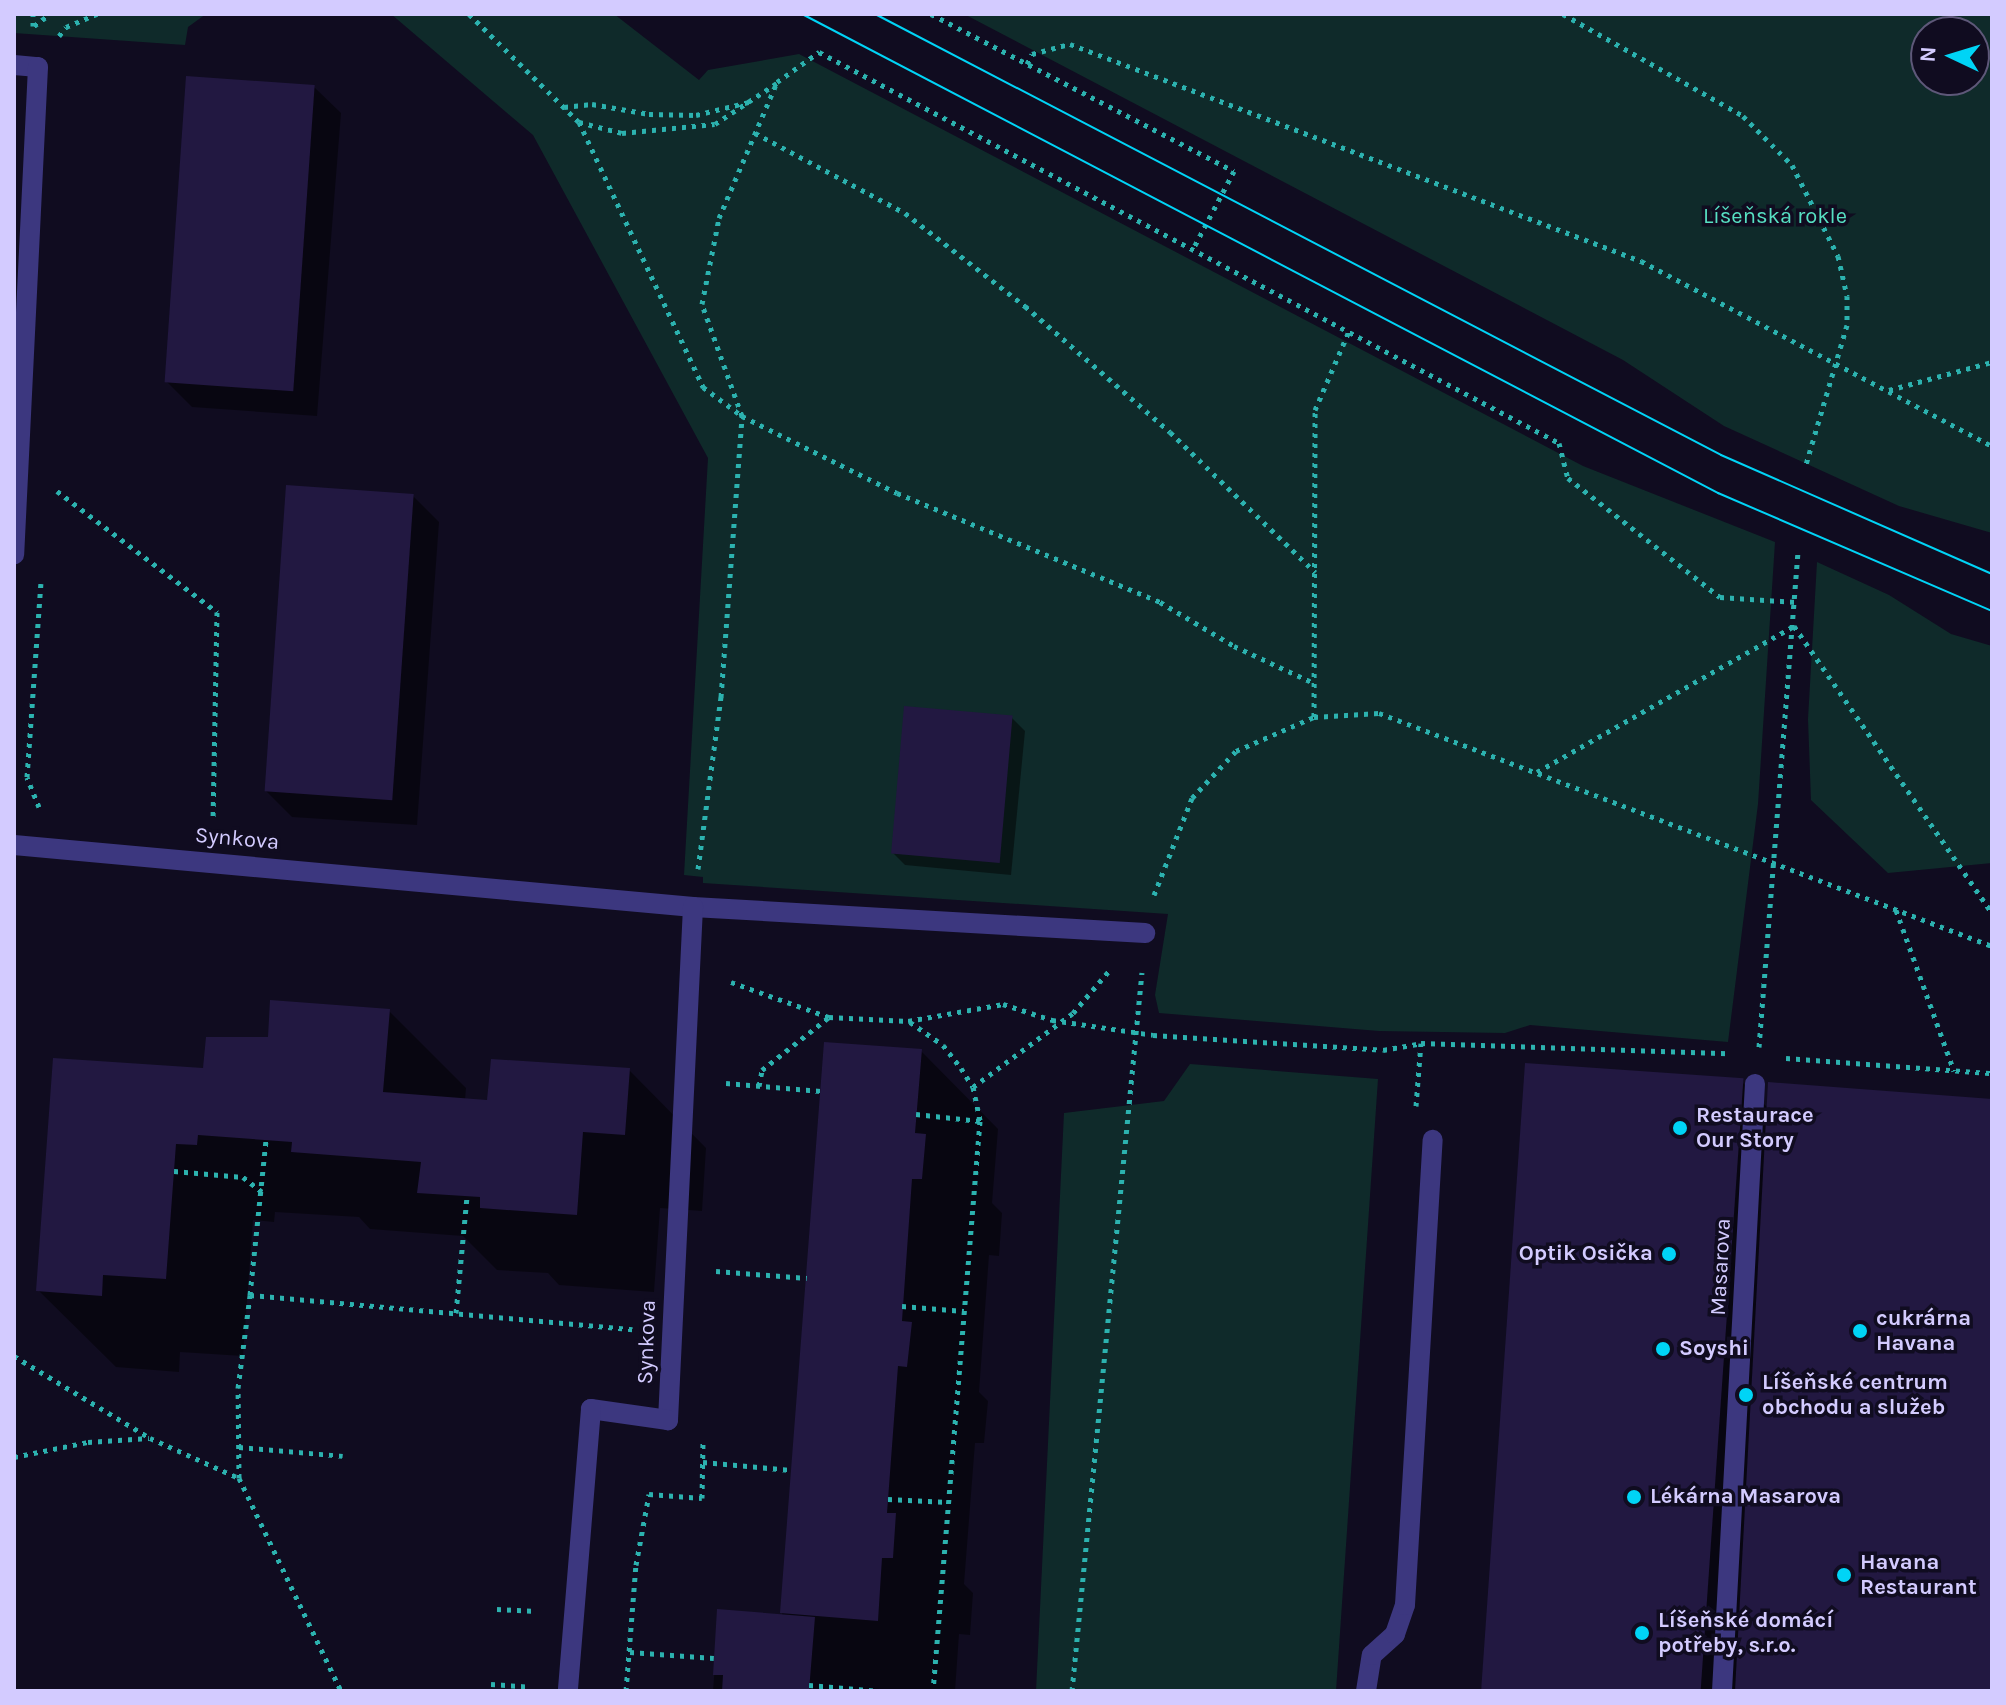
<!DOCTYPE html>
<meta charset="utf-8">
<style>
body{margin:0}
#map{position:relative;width:2006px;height:1705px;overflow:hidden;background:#100c20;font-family:Karla,sans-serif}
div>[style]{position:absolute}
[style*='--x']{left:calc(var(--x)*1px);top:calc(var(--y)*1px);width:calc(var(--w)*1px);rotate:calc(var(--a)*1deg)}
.green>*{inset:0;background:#0f2a2a}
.shadow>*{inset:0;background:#0007}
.building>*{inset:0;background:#221841;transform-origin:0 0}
.path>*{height:5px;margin-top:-2.5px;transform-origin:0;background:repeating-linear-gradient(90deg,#2cb2af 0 4px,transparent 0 10px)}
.service>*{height:20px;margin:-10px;padding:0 10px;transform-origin:10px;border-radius:10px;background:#3c377f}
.pedestrian>*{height:20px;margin:-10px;padding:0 10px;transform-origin:10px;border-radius:10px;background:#3c377f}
.minor>*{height:20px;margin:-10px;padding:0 10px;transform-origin:10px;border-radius:10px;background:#3c377f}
.tram>*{height:2px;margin:-1px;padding:0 1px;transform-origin:1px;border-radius:1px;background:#00d4f6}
.dots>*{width:22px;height:22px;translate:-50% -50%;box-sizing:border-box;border:4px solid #100c20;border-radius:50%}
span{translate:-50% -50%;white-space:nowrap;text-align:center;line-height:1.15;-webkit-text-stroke:7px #100c20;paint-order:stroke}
.park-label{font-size:22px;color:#57e0c3}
.street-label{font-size:22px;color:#d3cbff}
.poi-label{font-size:22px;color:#d3cbff;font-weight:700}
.left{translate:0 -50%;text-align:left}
.right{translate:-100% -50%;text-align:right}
.frame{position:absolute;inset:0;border:16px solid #d3cbff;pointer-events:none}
.north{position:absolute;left:1910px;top:16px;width:80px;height:80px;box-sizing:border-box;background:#100c20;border:2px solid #5e5879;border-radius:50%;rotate:274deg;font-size:22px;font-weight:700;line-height:32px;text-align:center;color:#d3cbff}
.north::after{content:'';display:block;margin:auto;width:28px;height:36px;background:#00d4f6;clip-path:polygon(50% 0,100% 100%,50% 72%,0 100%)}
</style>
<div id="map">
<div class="green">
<div style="clip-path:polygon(14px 14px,206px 14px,188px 27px,185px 45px,14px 33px)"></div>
<div style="clip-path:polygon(391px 14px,614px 14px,699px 80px,708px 70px,799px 54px,1583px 466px,1775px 542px,1758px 804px,1728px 1042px,1530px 1025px,1505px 1033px,1379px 1031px,1159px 1013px,1155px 995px,1168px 914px,703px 883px,703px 877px,684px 875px,708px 458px,533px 135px)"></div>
<div style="clip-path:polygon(evenodd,964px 14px,1992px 14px,1992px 533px,1899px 506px,1724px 426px,1623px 360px,964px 14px,1926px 32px,1974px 32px,1974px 80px,1926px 80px,1926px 32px)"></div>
<div style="clip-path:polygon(1817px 562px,1889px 595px,1951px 634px,1992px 646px,1992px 863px,1888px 873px,1811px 800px,1808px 719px)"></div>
<div style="clip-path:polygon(1190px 1064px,1378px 1079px,1336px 1691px,1036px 1691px,1064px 1113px,1164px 1101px)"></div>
</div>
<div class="shadow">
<div style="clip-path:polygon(314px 87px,341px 113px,317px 416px,192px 407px,166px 381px)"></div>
<div style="clip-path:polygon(413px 496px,439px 522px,417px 825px,292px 817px,266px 791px)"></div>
<div style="clip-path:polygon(1012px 718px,1025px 731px,1011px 875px,905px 865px,892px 852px)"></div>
<div style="clip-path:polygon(389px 1011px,466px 1088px,465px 1100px,489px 1102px,629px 1070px,706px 1148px,702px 1211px,660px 1208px,654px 1292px,559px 1285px,548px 1273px,497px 1270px,463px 1236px,370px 1229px,359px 1217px,275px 1212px,274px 1222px,253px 1220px,243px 1356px,180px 1352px,179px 1372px,116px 1367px,38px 1290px,204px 1070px,270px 1039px)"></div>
<div style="clip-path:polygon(826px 1044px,921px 1051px,998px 1129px,992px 1203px,1002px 1213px,999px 1256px,989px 1255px,979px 1392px,988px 1401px,984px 1443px,975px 1443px,964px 1584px,973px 1593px,970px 1635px,959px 1634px,955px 1691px,713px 1691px,719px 1611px,782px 1616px)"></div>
<div style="clip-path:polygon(1742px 1082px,1768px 1108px,1992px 1101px,1992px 1691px,1480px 1691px)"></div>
</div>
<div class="building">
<div style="left:186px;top:76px;width:129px;height:307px;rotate:4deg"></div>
<div style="left:286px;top:485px;width:128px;height:307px;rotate:4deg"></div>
<div style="left:904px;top:706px;width:109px;height:148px;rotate:5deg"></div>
<div style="clip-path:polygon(270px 1000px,390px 1009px,383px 1092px,487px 1100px,491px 1059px,630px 1068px,625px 1135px,583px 1132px,577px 1215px,480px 1208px,480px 1197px,417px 1193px,421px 1162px,291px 1152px,292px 1142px,198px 1135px,197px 1145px,176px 1144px,166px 1279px,103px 1275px,102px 1296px,36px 1291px,53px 1058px,203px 1068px,206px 1037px,268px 1037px)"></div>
<div style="clip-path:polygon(824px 1042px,922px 1049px,915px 1133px,926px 1134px,922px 1179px,912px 1179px,902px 1321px,912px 1322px,907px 1367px,898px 1366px,887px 1513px,896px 1513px,893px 1558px,882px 1558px,878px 1621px,780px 1613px)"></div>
<div style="left:1525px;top:1063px;width:219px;height:630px;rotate:4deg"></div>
<div style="clip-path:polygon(1768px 1082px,1992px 1099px,1992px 1691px,1735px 1691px)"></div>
<div style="clip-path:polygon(717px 1609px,815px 1617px,809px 1691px,722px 1691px,723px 1675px,713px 1675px)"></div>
</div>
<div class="path">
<div style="--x:469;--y:14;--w:154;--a:44.5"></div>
<div style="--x:579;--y:122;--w:293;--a:64.9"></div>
<div style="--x:703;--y:387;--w:49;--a:36.6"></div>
<div style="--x:742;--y:416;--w:173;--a:26.4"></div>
<div style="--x:897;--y:493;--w:285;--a:22.5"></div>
<div style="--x:1160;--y:602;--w:86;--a:30.7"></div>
<div style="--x:1234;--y:646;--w:88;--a:24.8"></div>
<div style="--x:931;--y:14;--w:341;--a:27.4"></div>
<div style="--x:1234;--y:171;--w:88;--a:117.7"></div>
<div style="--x:1563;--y:14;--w:207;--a:29.5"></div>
<div style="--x:1743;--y:116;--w:69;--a:45"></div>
<div style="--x:1792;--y:165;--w:102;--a:63.2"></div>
<div style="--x:1838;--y:256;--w:41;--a:77.3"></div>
<div style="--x:1847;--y:296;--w:29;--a:90"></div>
<div style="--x:1847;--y:325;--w:145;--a:106.4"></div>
<div style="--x:33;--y:26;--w:12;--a:-90"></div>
<div style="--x:34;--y:26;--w:20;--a:-37"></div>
<div style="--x:59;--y:36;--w:11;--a:-52"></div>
<div style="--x:66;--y:27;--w:34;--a:-23"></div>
<div style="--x:1027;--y:64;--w:11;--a:-63"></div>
<div style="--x:1032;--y:54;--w:39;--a:-15"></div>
<div style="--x:1070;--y:44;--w:611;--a:20.81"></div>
<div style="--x:1641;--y:261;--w:397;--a:27.8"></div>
<div style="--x:564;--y:107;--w:28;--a:-6"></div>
<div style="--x:592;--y:104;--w:58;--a:10"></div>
<div style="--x:649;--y:114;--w:47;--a:1.2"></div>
<div style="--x:696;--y:115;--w:55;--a:-13.8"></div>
<div style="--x:579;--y:122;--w:44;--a:14.3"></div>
<div style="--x:622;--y:133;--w:93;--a:-5.5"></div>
<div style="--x:715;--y:124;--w:74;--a:-33.5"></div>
<div style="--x:755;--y:133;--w:170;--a:28.1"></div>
<div style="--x:905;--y:213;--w:152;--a:37.8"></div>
<div style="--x:1025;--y:306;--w:192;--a:41"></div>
<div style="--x:1170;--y:432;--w:202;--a:44"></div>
<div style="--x:1889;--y:390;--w:107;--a:-15.2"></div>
<div style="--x:57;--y:491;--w:201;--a:37.1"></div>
<div style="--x:217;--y:612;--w:209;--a:91.1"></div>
<div style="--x:1314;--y:717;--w:307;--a:-89.8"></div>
<div style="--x:1315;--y:410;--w:86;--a:-66.7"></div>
<div style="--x:1537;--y:772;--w:296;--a:-29.6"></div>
<div style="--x:1794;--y:626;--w:349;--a:55.4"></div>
<div style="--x:39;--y:807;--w:32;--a:-112"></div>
<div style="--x:27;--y:777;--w:194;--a:-85.9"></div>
<div style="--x:698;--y:869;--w:174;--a:-82.4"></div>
<div style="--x:721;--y:697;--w:282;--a:-85.7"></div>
<div style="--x:742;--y:416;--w:119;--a:-109.7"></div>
<div style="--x:702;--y:304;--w:88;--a:-78.8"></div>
<div style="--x:719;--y:218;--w:148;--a:-66.9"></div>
<div style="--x:777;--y:82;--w:52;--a:-35.5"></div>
<div style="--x:819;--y:52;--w:837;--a:27.85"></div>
<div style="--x:1559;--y:443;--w:36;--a:76"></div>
<div style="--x:1568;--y:478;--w:193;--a:38.1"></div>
<div style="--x:1720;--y:597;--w:76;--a:3.8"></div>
<div style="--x:1154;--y:895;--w:104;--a:-68.6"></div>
<div style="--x:1192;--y:798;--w:64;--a:-46.9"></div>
<div style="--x:1236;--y:751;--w:85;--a:-23.6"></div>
<div style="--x:1314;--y:717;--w:65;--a:-3.5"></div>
<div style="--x:1379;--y:713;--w:656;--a:20.81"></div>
<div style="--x:1896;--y:910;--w:171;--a:70.2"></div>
<div style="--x:731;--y:982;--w:104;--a:19.7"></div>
<div style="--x:829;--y:1017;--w:79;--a:2.9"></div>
<div style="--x:908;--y:1021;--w:97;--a:-10.1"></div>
<div style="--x:1003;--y:1004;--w:52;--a:18.1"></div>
<div style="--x:1052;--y:1020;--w:102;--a:8.4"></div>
<div style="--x:1153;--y:1035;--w:230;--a:3.7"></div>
<div style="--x:1383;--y:1050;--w:39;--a:-10"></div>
<div style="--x:1421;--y:1043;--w:307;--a:1.9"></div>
<div style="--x:910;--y:1022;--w:40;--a:34.9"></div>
<div style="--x:943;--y:1045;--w:29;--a:52"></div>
<div style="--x:961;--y:1068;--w:22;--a:58"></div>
<div style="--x:973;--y:1087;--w:35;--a:78"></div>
<div style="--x:980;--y:1121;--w:572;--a:94.71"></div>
<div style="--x:1759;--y:1047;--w:496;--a:-85.5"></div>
<div style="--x:1786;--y:1058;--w:207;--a:4.2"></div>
<div style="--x:726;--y:1083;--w:95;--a:4.8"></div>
<div style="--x:759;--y:1086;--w:16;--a:-79"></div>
<div style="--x:762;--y:1070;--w:85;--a:-38.3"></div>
<div style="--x:973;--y:1087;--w:124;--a:-36.5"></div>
<div style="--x:1073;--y:1013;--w:55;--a:-49.4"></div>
<div style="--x:1416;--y:1106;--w:63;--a:-85.5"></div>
<div style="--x:916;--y:1114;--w:64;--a:6.2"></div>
<div style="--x:174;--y:1171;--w:69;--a:5"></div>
<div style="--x:243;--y:1177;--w:24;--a:38"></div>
<div style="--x:716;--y:1271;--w:91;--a:4.4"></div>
<div style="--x:250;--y:1295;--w:156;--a:-84.1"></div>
<div style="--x:902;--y:1306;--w:62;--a:4.6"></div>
<div style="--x:456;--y:1313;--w:118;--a:-84.6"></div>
<div style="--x:14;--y:1356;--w:159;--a:31.1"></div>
<div style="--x:150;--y:1438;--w:98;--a:24.2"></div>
<div style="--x:239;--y:1478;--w:236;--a:64.4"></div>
<div style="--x:239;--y:1447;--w:104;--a:4.9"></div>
<div style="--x:14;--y:1457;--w:76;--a:-11.5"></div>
<div style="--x:88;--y:1442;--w:61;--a:-3.8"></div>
<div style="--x:703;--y:1462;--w:88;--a:5.2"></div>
<div style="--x:239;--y:1478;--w:90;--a:-90.6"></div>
<div style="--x:238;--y:1388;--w:94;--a:-82.6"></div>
<div style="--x:250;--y:1295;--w:384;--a:5.1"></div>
<div style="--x:888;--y:1499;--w:60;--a:2.9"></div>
<div style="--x:497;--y:1609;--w:39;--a:3"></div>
<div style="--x:630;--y:1652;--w:84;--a:4.1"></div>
<div style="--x:491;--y:1684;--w:39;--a:4"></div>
<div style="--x:809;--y:1685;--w:71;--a:4.8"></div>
<div style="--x:626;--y:1691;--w:126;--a:-85.5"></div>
<div style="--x:636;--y:1565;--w:72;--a:-79.6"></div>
<div style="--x:649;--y:1494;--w:53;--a:4.3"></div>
<div style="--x:702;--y:1498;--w:56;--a:-89"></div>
<div style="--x:1072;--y:1691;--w:722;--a:-84.44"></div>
</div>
<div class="service">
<div style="--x:1366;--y:1691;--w:36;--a:-81"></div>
<div style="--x:1372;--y:1655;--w:31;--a:-42"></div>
<div style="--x:1395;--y:1634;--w:31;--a:-71"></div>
<div style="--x:1405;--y:1605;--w:466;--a:-86.6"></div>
</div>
<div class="pedestrian">
<div style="--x:693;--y:907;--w:453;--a:3.3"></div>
<div style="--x:1722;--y:1691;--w:608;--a:-86.89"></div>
</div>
<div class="minor">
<div style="--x:14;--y:65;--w:24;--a:5"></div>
<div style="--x:38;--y:67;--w:488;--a:92.8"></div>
<div style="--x:14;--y:845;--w:682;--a:5.22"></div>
<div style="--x:693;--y:907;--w:514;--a:92.79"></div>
<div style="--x:668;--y:1420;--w:78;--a:-171.9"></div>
<div style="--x:591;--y:1409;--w:283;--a:94.7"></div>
</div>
<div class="tram">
<div style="--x:802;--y:14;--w:1034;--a:27.61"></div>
<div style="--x:1718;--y:493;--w:298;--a:23.3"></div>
<div style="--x:875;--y:14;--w:954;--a:27.53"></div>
<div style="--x:1721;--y:455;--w:296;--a:23.7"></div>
</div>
<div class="dots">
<div style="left:1680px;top:1128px;background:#00d4f6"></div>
<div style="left:1669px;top:1254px;background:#00d4f6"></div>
<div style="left:1860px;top:1331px;background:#00d4f6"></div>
<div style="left:1663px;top:1349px;background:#00d4f6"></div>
<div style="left:1746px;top:1395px;background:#00d4f6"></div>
<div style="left:1634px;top:1497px;background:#00d4f6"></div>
<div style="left:1844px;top:1575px;background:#00d4f6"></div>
<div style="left:1642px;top:1633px;background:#00d4f6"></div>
</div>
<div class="park-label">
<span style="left:1775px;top:217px">Líšeňská rokle</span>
</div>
<div class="street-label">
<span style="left:237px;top:839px;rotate:5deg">Synkova</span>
<span style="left:1721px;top:1267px;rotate:-87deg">Masarova</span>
<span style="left:647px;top:1342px;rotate:-88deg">Synkova</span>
</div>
<div class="poi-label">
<span class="left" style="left:1696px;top:1128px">Restaurace<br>Our Story</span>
<span class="right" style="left:1653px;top:1254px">Optik Osička</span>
<span class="left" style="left:1876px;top:1331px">cukrárna<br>Havana</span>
<span class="left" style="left:1679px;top:1349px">Soyshi</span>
<span class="left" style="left:1762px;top:1395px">Líšeňské centrum<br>obchodu a služeb</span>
<span class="left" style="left:1650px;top:1497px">Lékárna Masarova</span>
<span class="left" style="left:1860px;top:1575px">Havana<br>Restaurant</span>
<span class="left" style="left:1658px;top:1633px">Líšeňské domácí<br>potřeby, s.r.o.</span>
</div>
<div class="frame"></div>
<div class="north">N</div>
</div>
